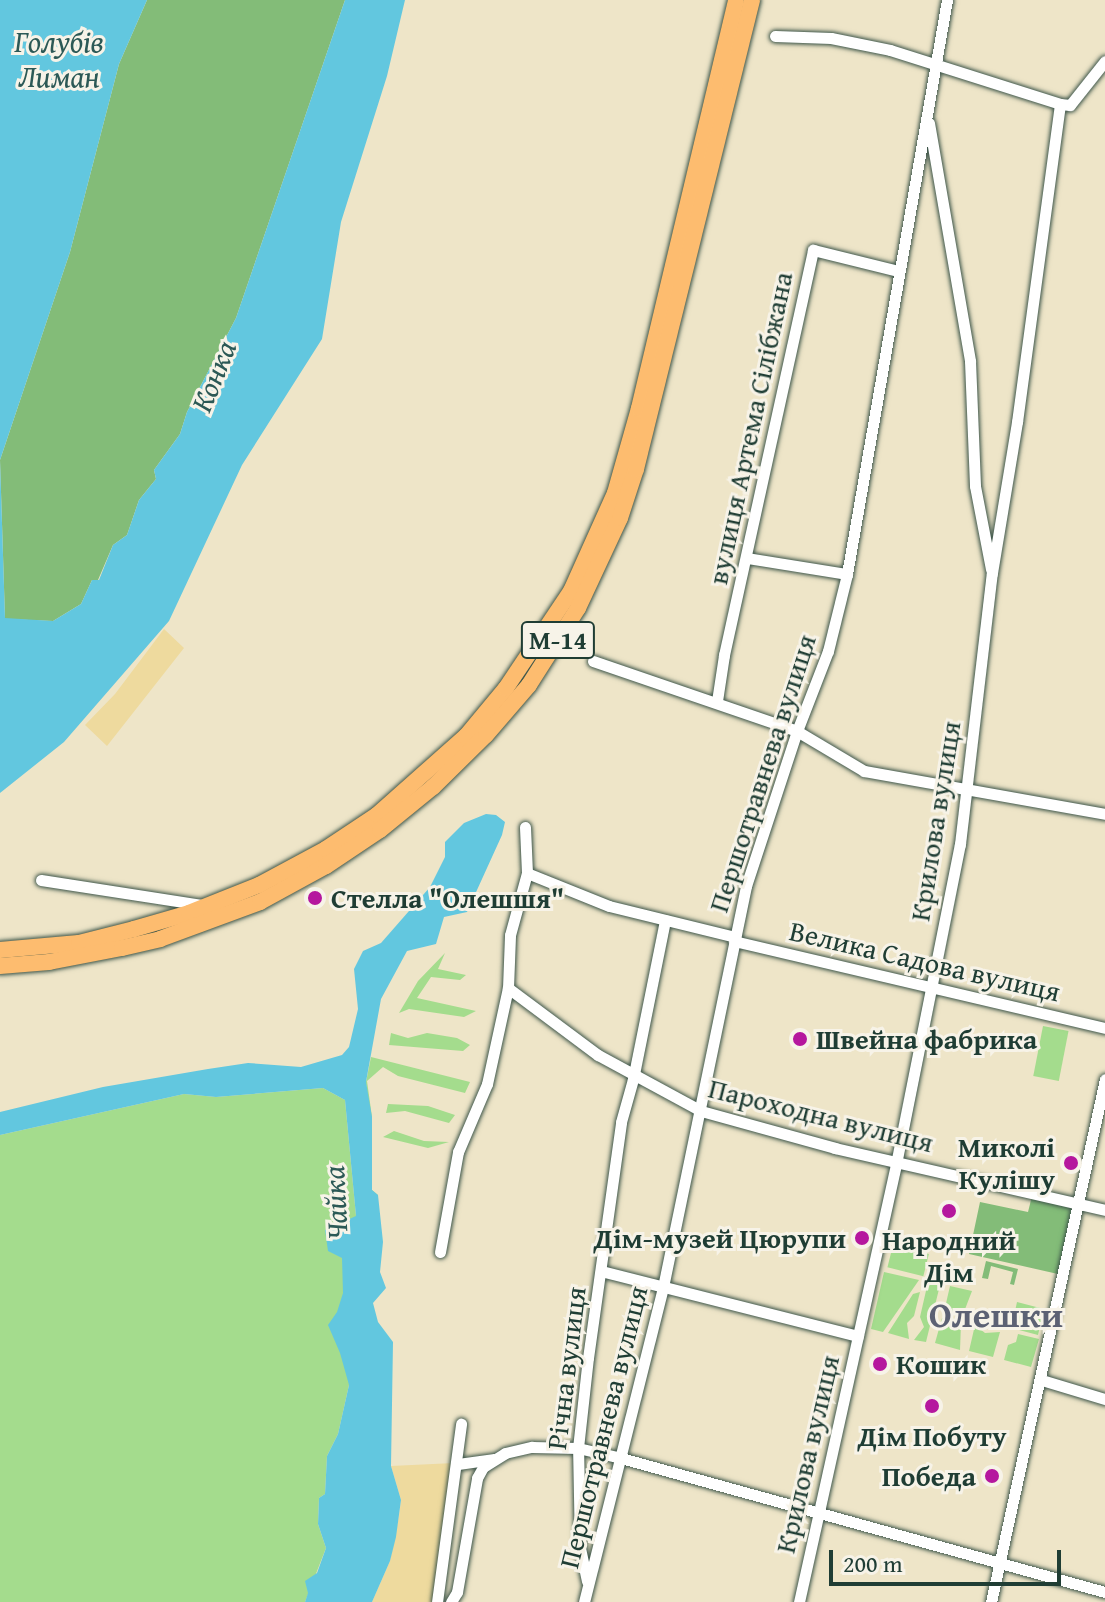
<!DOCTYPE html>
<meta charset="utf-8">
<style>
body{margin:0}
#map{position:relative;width:1105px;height:1602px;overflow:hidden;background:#eee5c8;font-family:"Gentium Book Plus",serif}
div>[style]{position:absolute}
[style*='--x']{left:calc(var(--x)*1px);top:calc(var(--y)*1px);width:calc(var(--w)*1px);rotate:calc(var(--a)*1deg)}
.green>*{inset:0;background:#a4dc8d;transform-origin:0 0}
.forest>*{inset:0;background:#83bc78}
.sand>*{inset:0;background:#eeda9e}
.water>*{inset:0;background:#62c7df}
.roads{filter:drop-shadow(0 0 2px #3e564a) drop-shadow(0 0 2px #3e564a)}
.minor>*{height:11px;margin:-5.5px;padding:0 5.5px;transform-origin:5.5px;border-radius:5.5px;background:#fff}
.highway>*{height:16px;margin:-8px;padding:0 8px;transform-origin:8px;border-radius:8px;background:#fdbc6f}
.dots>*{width:22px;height:22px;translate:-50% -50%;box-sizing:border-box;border:4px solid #f7f3e8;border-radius:50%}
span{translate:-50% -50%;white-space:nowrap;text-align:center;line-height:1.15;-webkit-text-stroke:6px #f7f3e8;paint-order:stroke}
.shield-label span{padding:2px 6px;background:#f7f3e8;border:2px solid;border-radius:6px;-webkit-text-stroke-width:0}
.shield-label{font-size:26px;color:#1f3d34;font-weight:700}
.street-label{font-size:28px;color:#1f3d34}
.poi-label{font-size:28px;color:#1f3d34;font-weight:700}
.left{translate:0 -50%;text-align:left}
.right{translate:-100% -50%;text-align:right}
.water-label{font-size:30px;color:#2c5956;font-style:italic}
.district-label{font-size:36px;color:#5c6173;font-weight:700}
.scale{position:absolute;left:829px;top:1550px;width:232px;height:36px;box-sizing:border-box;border:4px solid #1f3d34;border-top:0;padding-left:10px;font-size:24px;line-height:28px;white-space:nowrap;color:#1f3d34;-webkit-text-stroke:6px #f7f3e8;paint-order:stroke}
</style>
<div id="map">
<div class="green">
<div style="clip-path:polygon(445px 953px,438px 969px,466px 975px,460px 980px,431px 977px,417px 998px,476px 1011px,464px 1017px,409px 1009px,399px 1013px,418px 981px)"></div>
<div style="left:1043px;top:1026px;width:26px;height:51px;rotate:11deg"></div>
<div style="clip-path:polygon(391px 1033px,408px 1038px,427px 1033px,457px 1038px,470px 1045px,463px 1051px,389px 1045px)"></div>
<div style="clip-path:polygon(371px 1057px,470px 1082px,465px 1093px,398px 1076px,383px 1067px,367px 1081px,372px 1117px,372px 1190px,378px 1195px,372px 1205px,366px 1082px)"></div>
<div style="clip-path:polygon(323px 1088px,345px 1100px,356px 1216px,349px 1385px,338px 1434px,327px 1456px,325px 1494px,319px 1498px,318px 1524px,326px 1548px,305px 1602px,0 1602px,0 1135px,184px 1094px,216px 1097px)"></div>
<div style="clip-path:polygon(388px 1104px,428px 1106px,455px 1115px,449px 1123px,405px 1111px,386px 1113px)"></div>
<div style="clip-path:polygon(394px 1131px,424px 1141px,449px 1142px,428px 1148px,383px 1137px)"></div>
<div style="left:893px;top:1245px;width:37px;height:23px;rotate:14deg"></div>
<div style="clip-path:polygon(884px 1272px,919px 1280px,883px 1332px,871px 1329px)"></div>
<div style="clip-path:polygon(928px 1282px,940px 1285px,926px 1342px,914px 1340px,924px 1327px,920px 1317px)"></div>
<div style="clip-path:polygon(950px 1286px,972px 1291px,962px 1317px,944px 1312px)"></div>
<div style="clip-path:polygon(920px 1292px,914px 1316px,907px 1323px,909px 1339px,888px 1333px,913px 1294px)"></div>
<div style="clip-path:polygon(1017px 1302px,1044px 1309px,1038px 1335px,1019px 1330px,1014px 1316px)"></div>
<div style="clip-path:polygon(942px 1318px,961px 1323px,960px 1350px,935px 1343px)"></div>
<div style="clip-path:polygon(975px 1325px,985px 1333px,1000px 1332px,993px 1357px,969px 1351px)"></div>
<div style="clip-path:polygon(1018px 1334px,1039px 1339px,1031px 1367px,1004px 1360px,1008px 1345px,1016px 1342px)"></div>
</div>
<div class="forest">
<div style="clip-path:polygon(147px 0,345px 0,236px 318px,187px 412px,180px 434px,154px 470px,156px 479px,139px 500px,127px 535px,113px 545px,98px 580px,92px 580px,81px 604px,53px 621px,5px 619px,0 460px,70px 252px,119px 64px)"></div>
<div style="clip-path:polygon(1032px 1196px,1073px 1205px,1058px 1274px,969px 1254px,980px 1202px,1028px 1212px)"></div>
<div style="clip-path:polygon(986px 1261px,1018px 1269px,1014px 1285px,1010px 1284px,1013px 1272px,991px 1266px,988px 1279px,982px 1278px)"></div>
</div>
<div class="sand">
<div style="clip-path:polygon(164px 629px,184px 648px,107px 746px,85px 725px,115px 694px)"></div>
<div style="clip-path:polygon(454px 1463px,435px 1602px,372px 1602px,390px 1561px,399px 1516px,401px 1500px,391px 1466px)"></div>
</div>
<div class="water">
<div style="clip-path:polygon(0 0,147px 0,119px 64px,70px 252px,0 460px,5px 618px,53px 621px,81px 604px,92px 580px,99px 580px,113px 545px,127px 535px,139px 500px,156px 479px,154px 470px,180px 434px,187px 412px,236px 318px,345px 0,405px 0,387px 76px,341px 222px,322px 339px,242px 465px,169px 621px,64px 742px,0 793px)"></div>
<div style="clip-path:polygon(486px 814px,496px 815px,505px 822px,502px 835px,467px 912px,444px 917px,436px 944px,407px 951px,381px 999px,366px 1082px,372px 1117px,372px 1190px,378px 1195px,383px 1242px,380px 1272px,386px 1288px,373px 1303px,378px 1322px,393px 1342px,391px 1466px,401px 1500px,396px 1537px,390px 1561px,372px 1602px,305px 1602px,308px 1593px,305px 1581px,317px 1573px,326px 1548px,318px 1524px,319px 1498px,325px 1494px,327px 1456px,338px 1434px,349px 1385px,340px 1353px,328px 1325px,337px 1312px,343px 1293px,342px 1258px,328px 1251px,325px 1230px,356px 1216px,345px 1100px,323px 1088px,216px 1097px,184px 1094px,0 1135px,0 1112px,103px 1087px,208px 1069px,248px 1063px,301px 1067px,342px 1055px,349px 1047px,358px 1009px,354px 969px,363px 951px,381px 943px,430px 887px,445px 857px,445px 842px,464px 823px)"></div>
</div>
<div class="roads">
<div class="minor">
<div style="--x:775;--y:36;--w:56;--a:2"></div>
<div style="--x:831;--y:38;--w:60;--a:11.5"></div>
<div style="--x:890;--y:50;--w:178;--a:17.6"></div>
<div style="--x:929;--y:123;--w:242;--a:80.2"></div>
<div style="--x:970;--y:361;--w:125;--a:87.7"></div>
<div style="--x:975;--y:486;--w:85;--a:79.1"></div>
<div style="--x:747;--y:558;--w:101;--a:9.1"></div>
<div style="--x:593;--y:661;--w:216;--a:18.9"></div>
<div style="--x:797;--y:731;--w:78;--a:30.8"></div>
<div style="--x:864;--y:771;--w:245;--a:10.1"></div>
<div style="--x:717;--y:701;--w:47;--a:-81.3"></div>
<div style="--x:724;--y:655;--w:415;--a:-77.6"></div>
<div style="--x:813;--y:250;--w:88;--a:13.9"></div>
<div style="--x:527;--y:873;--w:88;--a:21.9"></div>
<div style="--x:609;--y:906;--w:130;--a:13.8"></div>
<div style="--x:41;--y:880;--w:164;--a:8.8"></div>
<div style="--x:734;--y:941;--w:381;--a:13.2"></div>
<div style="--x:508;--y:988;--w:112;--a:36.7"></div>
<div style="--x:598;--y:1055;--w:117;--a:28.5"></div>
<div style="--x:701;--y:1111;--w:139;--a:15.4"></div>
<div style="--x:835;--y:1148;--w:277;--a:12.9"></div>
<div style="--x:440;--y:1252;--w:102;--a:-79.8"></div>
<div style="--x:458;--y:1152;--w:74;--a:-66.9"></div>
<div style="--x:487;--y:1084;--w:98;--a:-77.7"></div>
<div style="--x:508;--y:988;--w:53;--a:-87.8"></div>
<div style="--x:510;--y:935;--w:64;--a:-74.7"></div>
<div style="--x:527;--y:873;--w:46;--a:-92.5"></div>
<div style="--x:601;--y:1271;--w:265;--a:14.2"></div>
<div style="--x:1042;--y:1380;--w:66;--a:16.8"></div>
<div style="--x:458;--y:1464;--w:35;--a:-8"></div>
<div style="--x:587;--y:1581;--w:34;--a:-102"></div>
<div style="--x:580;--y:1548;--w:100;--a:-91.1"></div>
<div style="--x:578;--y:1448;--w:91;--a:-83.7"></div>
<div style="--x:588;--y:1358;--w:238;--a:-82"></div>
<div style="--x:621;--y:1122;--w:45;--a:-74.4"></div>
<div style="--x:633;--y:1079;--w:162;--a:-78.6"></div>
<div style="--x:437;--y:1602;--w:180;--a:-82.3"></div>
<div style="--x:451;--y:1602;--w:12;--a:-59"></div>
<div style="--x:457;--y:1592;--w:116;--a:-80"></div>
<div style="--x:477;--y:1478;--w:13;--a:-61"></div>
<div style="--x:483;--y:1467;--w:26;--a:-32"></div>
<div style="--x:505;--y:1453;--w:28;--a:-13"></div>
<div style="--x:532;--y:1447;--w:46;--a:1.2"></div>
<div style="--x:578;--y:1448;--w:44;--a:13.1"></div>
<div style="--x:621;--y:1458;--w:502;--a:15.48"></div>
<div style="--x:584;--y:1602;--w:325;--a:-75.9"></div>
<div style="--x:663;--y:1287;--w:409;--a:-78.3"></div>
<div style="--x:746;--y:886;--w:163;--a:-71.8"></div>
<div style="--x:797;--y:731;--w:86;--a:-68.8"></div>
<div style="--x:828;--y:651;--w:79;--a:-76.1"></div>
<div style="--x:847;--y:574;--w:583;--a:-80.12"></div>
<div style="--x:799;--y:1602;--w:449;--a:-77.5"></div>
<div style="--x:896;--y:1164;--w:326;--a:-78.7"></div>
<div style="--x:960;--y:844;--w:273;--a:-83.3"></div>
<div style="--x:992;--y:573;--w:153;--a:-80.6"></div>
<div style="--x:1017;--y:422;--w:321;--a:-82.3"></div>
<div style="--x:1060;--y:104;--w:10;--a:6"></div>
<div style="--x:1070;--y:105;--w:56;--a:-51.5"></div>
<div style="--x:991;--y:1602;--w:535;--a:-77.7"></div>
</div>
<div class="highway">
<div style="--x:0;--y:950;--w:79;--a:-5.1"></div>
<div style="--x:79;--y:943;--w:57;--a:-14.3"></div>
<div style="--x:134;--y:929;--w:57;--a:-16.2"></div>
<div style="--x:189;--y:913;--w:75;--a:-21.8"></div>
<div style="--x:259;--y:885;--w:76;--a:-28.2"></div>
<div style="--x:326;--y:849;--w:61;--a:-33.7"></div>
<div style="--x:377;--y:815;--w:119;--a:-41.6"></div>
<div style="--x:466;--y:736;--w:62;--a:-50.2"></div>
<div style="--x:506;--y:688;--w:117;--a:-56.2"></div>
<div style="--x:571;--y:591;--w:107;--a:-65.8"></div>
<div style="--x:615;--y:493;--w:88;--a:-74.2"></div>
<div style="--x:639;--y:408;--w:419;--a:-76.6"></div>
<div style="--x:0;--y:966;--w:49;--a:-4.7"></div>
<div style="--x:49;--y:962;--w:74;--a:-10.9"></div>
<div style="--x:122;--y:948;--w:39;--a:-13"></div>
<div style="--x:160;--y:939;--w:107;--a:-20.3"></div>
<div style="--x:260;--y:902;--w:75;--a:-28.6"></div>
<div style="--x:326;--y:866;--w:65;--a:-33.7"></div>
<div style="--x:380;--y:830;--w:68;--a:-39.1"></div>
<div style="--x:433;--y:787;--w:74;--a:-44.5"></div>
<div style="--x:486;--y:735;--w:66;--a:-49.3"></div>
<div style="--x:529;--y:685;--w:91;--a:-57.5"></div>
<div style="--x:578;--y:608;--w:99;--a:-65"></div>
<div style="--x:620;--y:518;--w:52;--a:-71.9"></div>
<div style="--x:636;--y:469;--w:483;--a:-76.1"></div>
</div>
</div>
<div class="dots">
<div style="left:315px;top:898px;background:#b5179e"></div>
<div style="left:800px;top:1039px;background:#b5179e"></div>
<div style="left:1071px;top:1163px;background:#b5179e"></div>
<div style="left:949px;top:1211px;background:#b5179e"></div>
<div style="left:862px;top:1238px;background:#b5179e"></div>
<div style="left:880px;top:1364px;background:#b5179e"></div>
<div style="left:932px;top:1406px;background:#b5179e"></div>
<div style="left:992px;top:1476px;background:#b5179e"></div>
</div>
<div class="shield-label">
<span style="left:558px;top:640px">М-14</span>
</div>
<div class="street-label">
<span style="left:750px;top:428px;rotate:-78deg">вулиця Артема Сілібжана</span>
<span style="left:762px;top:773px;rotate:-72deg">Першотравнева вулиця</span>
<span style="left:935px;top:821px;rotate:-81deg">Крилова вулиця</span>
<span style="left:925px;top:961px;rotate:13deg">Велика Садова вулиця</span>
<span style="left:821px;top:1115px;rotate:14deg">Пароходна вулиця</span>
<span style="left:566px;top:1368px;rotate:-83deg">Річна вулиця</span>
<span style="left:603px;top:1427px;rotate:-76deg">Першотравнева вулиця</span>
<span style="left:807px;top:1454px;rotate:-77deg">Крилова вулиця</span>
</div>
<div class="poi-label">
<span class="left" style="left:331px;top:898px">Стелла "Олешшя"</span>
<span class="left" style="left:816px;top:1039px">Швейна фабрика</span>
<span class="right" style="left:1055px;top:1163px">Миколі<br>Кулішу</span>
<span class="right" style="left:846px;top:1238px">Дім-музей Цюрупи</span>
<span style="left:949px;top:1256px">Народний<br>Дім</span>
<span class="left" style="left:896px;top:1364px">Кошик</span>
<span style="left:932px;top:1436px">Дім Побуту</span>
<span class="right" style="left:976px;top:1476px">Победа</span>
</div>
<div class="water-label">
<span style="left:59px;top:58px">Голубів<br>Лиман</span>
<span style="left:213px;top:376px;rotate:-68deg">Конка</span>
<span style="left:335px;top:1203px;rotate:-93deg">Чайка</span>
</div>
<div class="district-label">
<span style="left:996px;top:1314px">Олешки</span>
</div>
<div class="scale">200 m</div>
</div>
